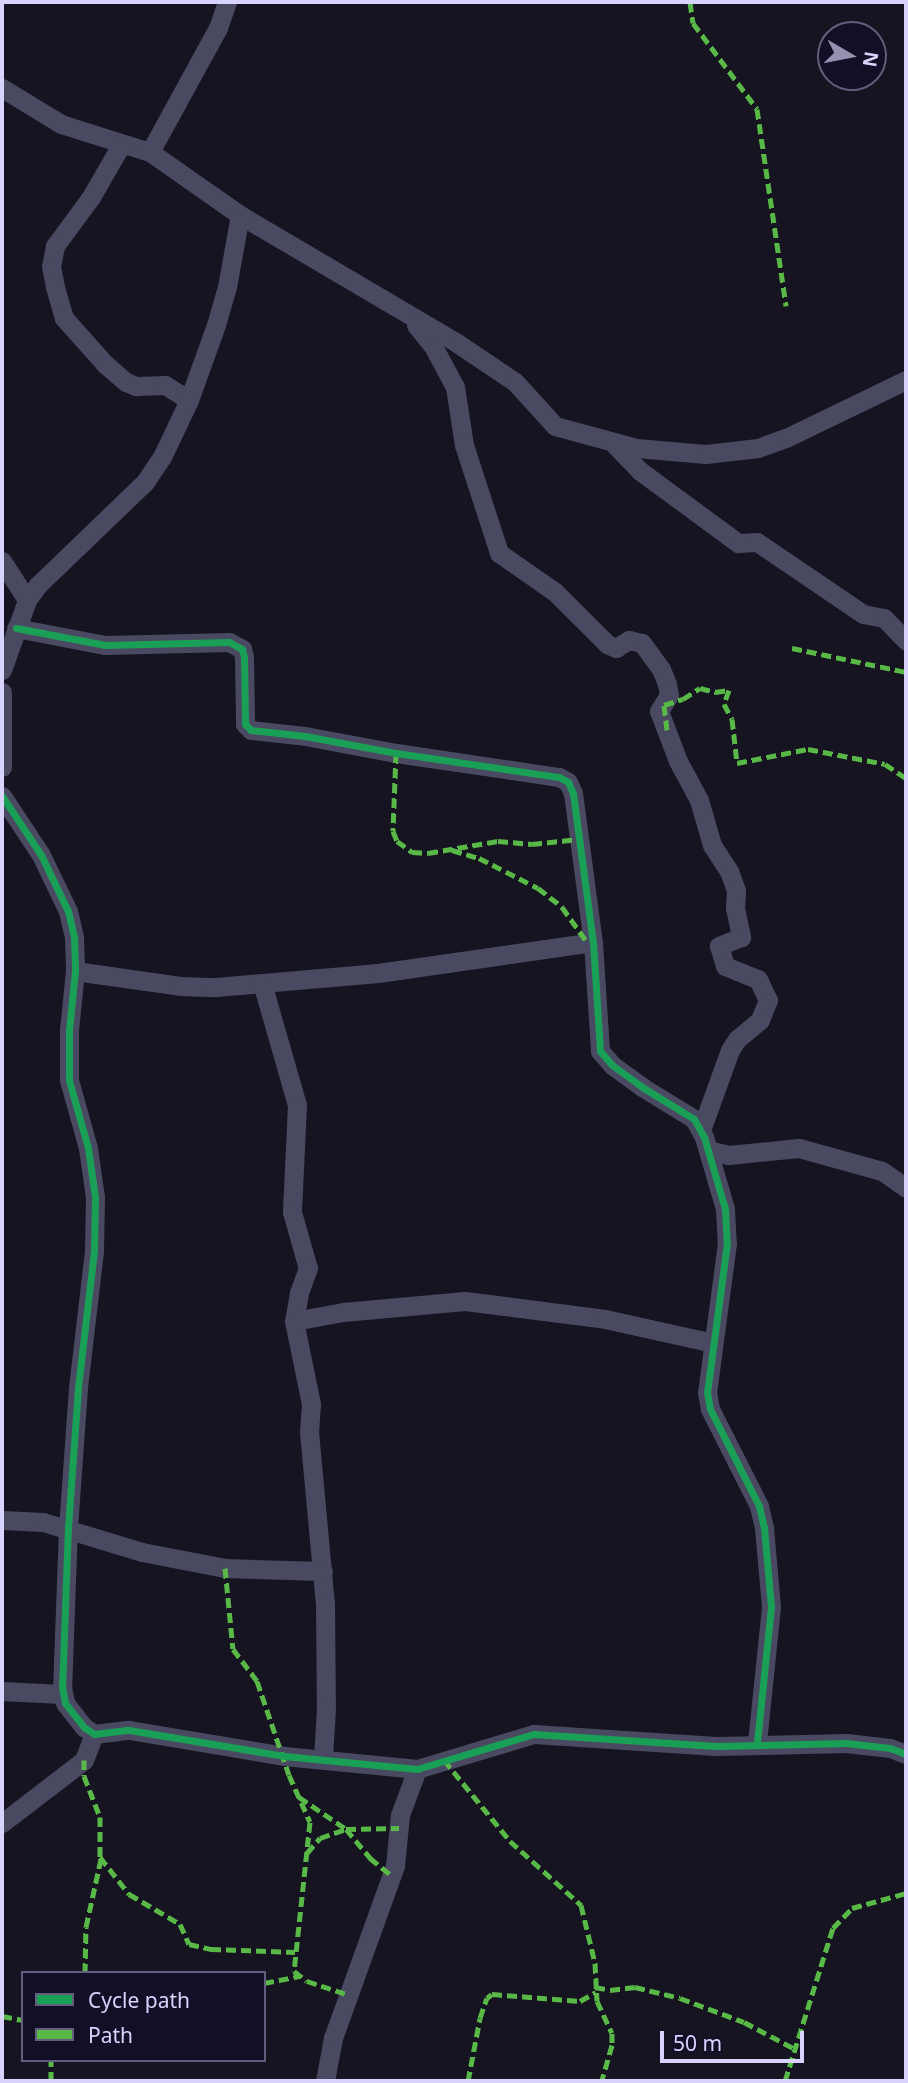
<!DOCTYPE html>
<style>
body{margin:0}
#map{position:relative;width:908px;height:2083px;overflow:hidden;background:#161421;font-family:"Noto Sans",sans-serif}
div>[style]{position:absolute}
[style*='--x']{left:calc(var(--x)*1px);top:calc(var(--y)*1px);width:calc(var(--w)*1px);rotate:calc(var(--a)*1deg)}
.minor>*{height:19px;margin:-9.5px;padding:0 9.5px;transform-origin:9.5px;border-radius:9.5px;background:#4a4962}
.quiet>*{height:5px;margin-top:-2.5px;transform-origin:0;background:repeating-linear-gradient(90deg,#58b947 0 10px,transparent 0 15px)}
.cycleway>*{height:7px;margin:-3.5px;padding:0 3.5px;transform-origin:3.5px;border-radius:3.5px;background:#1a9f57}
span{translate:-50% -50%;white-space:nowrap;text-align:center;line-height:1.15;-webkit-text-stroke:6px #130f26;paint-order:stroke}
.frame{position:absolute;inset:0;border:4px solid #d9d4ff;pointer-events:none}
.legend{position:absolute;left:21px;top:1971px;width:245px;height:91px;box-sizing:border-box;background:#130f26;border:2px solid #625e7d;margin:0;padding:9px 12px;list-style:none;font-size:21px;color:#d9d4ff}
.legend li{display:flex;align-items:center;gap:14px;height:35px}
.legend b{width:35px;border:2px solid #625e7d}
.north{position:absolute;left:817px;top:21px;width:70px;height:70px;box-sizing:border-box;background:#130f26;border:2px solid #625e7d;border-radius:50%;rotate:100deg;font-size:19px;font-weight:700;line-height:28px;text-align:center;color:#d9d4ff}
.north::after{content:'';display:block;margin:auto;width:24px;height:32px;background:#9591b1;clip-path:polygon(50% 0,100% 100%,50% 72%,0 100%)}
.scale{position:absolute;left:660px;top:2031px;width:144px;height:32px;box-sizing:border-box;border:4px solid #d9d4ff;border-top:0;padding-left:9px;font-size:21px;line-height:24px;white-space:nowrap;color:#d9d4ff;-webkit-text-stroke:5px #130f26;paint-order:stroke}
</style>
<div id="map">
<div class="minor">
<div style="--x:2;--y:88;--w:69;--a:31.4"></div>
<div style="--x:61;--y:124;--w:93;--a:17.5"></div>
<div style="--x:150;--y:152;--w:110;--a:35"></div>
<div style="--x:240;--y:215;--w:252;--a:30.5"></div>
<div style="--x:457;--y:343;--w:70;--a:33.9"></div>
<div style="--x:515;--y:382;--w:59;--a:47.7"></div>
<div style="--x:555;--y:426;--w:84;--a:15.2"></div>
<div style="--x:636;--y:448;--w:70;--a:4.9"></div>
<div style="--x:706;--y:454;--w:52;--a:-6.6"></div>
<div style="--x:758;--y:448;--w:30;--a:-20"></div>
<div style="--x:786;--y:438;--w:133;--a:-25.8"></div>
<div style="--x:121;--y:145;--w:60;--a:120"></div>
<div style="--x:91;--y:197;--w:61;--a:126.3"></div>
<div style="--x:55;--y:246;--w:20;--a:101"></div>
<div style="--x:51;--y:266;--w:21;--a:79"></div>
<div style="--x:55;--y:287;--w:32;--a:74"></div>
<div style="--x:64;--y:318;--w:62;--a:48.3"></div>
<div style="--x:105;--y:364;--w:28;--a:41"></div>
<div style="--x:126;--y:382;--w:11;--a:22"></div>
<div style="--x:136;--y:386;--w:29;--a:-2"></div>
<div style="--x:165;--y:385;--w:28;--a:32"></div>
<div style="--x:150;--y:152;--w:141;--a:-61.3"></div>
<div style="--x:218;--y:28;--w:28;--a:-71"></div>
<div style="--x:416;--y:325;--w:27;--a:51"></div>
<div style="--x:433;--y:346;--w:47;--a:61.8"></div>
<div style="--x:455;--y:387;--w:59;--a:81.2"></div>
<div style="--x:464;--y:445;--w:114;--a:72"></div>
<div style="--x:499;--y:553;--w:68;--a:34.9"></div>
<div style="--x:555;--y:592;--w:74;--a:45"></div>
<div style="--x:607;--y:644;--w:10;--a:24"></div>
<div style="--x:616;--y:648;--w:15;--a:-32"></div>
<div style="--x:629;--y:640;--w:13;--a:13"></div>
<div style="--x:642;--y:643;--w:32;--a:54"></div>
<div style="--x:661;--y:669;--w:16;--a:68"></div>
<div style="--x:667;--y:684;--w:11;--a:80"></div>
<div style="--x:669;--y:695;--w:19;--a:122"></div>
<div style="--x:659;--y:711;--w:53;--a:69.2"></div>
<div style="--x:678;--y:761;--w:44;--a:61.7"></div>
<div style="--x:699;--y:800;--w:47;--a:73.9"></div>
<div style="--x:712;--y:845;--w:31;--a:57"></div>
<div style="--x:729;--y:871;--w:20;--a:70"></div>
<div style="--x:736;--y:890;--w:18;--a:93"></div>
<div style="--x:735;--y:908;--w:30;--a:78"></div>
<div style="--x:741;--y:937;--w:24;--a:158"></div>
<div style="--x:719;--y:946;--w:21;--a:73"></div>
<div style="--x:725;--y:966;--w:35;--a:22"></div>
<div style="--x:758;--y:979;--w:23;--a:65"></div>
<div style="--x:768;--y:1000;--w:22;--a:112"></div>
<div style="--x:760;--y:1020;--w:30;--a:140"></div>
<div style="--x:737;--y:1039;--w:13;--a:122"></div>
<div style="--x:730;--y:1050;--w:85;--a:109.9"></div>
<div style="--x:612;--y:442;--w:40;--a:46"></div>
<div style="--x:640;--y:471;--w:122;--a:36.3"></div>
<div style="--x:738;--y:543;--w:19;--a:-3"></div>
<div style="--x:757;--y:542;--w:128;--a:34.2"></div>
<div style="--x:863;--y:614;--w:21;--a:11"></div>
<div style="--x:884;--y:618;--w:32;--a:46"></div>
<div style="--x:2;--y:561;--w:46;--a:57.3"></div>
<div style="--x:16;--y:628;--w:91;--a:10.8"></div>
<div style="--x:105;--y:645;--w:124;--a:-1.4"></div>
<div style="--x:229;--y:642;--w:15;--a:28"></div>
<div style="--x:242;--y:649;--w:8;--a:76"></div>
<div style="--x:244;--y:657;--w:67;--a:89.1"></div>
<div style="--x:245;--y:724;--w:8;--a:45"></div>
<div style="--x:251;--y:730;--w:54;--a:6.3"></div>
<div style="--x:305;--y:736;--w:93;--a:10.6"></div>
<div style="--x:396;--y:753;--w:165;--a:8.4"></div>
<div style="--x:559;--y:777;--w:10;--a:29"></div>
<div style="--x:568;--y:782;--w:12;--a:66"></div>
<div style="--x:573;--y:793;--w:150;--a:82.4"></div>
<div style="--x:593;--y:942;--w:109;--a:86.3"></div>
<div style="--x:600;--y:1051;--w:18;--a:49"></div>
<div style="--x:612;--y:1065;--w:37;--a:36"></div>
<div style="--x:642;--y:1087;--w:61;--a:31.6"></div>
<div style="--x:694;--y:1119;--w:21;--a:61"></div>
<div style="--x:704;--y:1137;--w:75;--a:73.7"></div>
<div style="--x:725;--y:1209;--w:34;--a:87"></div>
<div style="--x:727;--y:1243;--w:150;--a:97.6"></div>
<div style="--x:707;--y:1392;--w:17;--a:80"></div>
<div style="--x:710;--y:1409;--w:109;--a:63.2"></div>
<div style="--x:759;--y:1506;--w:23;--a:77"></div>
<div style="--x:764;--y:1528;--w:79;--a:84.9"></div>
<div style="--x:771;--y:1607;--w:137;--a:95.9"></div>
<div style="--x:2;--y:670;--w:74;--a:-70.3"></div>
<div style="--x:27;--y:600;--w:19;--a:-54"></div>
<div style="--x:38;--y:585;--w:149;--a:-43.9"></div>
<div style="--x:145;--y:482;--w:32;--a:-56"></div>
<div style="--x:163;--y:455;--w:61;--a:-64.7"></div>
<div style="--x:189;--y:400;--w:80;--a:-70.2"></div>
<div style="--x:216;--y:325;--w:40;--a:-74"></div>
<div style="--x:227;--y:287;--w:73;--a:-79.8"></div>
<div style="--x:2;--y:692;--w:75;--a:90"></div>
<div style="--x:2;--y:796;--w:71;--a:56.5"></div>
<div style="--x:41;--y:855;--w:62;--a:64.3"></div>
<div style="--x:68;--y:911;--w:28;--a:77"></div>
<div style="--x:74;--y:938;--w:33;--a:88"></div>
<div style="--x:75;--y:971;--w:59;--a:95.8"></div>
<div style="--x:69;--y:1030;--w:50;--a:90"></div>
<div style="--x:69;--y:1080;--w:71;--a:74.4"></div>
<div style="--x:88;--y:1148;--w:49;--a:81.9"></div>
<div style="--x:95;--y:1197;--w:54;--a:91.1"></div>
<div style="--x:94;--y:1251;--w:138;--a:96.7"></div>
<div style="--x:78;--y:1388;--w:139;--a:94.1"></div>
<div style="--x:68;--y:1527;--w:160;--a:92.1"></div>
<div style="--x:62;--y:1687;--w:16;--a:79"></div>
<div style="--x:65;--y:1703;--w:31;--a:52"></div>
<div style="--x:84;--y:1727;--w:12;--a:35"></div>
<div style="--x:94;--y:1734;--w:35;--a:-7"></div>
<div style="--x:129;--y:1730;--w:157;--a:9.5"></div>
<div style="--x:284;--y:1756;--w:134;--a:5.6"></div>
<div style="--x:417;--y:1769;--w:122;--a:-16.7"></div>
<div style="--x:534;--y:1734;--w:182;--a:3.8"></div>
<div style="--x:716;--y:1746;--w:130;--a:-1.3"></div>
<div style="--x:846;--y:1743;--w:44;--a:6.5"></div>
<div style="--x:890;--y:1748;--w:17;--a:21"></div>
<div style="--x:75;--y:971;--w:106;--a:8.1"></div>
<div style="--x:180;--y:986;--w:36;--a:2"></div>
<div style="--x:216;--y:987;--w:163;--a:-4.9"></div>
<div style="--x:378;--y:973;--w:217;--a:-8.2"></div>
<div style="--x:262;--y:983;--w:127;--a:74"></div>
<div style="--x:297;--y:1105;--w:107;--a:92.7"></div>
<div style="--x:292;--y:1212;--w:58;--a:74.1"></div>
<div style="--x:308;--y:1268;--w:27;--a:110"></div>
<div style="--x:299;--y:1293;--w:28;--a:100"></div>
<div style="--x:294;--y:1321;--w:85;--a:78.4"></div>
<div style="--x:311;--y:1404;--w:28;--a:94"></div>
<div style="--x:309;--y:1432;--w:172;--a:84.7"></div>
<div style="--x:325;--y:1603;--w:105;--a:89.5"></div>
<div style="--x:326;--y:1708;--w:51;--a:93.4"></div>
<div style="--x:708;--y:1150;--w:21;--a:14"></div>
<div style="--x:728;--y:1155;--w:71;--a:-5.6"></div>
<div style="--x:799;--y:1148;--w:86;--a:15.5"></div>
<div style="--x:882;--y:1171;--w:29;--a:35"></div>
<div style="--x:294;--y:1321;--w:50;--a:-10.4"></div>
<div style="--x:343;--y:1312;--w:122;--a:-5.2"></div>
<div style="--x:465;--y:1301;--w:141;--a:7.3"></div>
<div style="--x:605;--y:1319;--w:111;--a:12.5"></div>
<div style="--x:2;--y:1520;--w:41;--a:2.8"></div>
<div style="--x:43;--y:1522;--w:103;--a:16.9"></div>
<div style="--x:142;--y:1552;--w:85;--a:10.9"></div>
<div style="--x:225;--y:1568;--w:98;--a:1.8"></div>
<div style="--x:2;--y:1691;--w:60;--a:2.9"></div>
<div style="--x:2;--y:1823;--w:103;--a:-37.5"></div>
<div style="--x:84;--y:1760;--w:28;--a:-69"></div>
<div style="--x:325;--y:2081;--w:44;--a:-79.5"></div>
<div style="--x:333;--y:2038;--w:183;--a:-70.2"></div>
<div style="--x:395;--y:1866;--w:51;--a:-84.4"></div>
<div style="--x:400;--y:1815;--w:49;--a:-69.7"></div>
</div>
<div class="quiet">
<div style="--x:690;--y:2;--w:21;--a:82"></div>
<div style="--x:693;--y:23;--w:107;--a:53.3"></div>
<div style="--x:757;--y:109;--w:199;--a:81.6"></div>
<div style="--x:792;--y:648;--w:116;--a:11.9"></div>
<div style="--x:667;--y:730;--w:25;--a:-97"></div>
<div style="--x:664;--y:705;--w:20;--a:-18"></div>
<div style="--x:683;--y:699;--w:20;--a:-33"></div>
<div style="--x:700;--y:688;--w:16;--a:15"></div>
<div style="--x:715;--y:692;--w:14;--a:-8"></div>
<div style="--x:729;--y:690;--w:15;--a:110"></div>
<div style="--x:724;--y:704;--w:17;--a:62"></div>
<div style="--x:732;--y:719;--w:44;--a:83.5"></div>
<div style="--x:737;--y:763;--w:72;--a:-11.2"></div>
<div style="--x:808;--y:749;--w:78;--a:11"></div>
<div style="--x:885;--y:764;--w:25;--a:34"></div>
<div style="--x:396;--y:753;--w:78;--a:92.2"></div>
<div style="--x:393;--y:831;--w:11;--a:68"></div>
<div style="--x:397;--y:841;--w:19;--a:36"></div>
<div style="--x:412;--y:852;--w:16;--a:4"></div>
<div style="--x:428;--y:853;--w:71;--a:-9.7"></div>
<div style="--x:498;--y:841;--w:34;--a:5"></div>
<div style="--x:532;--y:844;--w:47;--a:-6.1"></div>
<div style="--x:452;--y:850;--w:28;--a:17"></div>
<div style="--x:479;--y:858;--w:66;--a:27"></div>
<div style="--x:538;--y:888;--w:31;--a:38"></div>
<div style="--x:562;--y:907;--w:43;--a:54.5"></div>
<div style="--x:225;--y:1568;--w:81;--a:84.4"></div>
<div style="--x:233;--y:1649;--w:40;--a:53"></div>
<div style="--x:257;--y:1681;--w:99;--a:71.2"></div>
<div style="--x:289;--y:1775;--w:51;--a:65.9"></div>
<div style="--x:310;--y:1822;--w:150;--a:96.1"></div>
<div style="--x:294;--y:1971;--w:16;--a:38"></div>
<div style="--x:307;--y:1981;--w:44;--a:18.4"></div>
<div style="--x:84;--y:1760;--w:16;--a:90"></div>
<div style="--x:84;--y:1776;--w:44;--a:68.7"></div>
<div style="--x:100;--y:1817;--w:40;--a:90"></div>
<div style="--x:100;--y:1857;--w:47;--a:51.9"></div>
<div style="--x:129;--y:1894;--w:59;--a:30.5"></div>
<div style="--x:180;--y:1924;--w:22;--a:66"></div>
<div style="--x:189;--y:1944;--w:23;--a:13"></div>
<div style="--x:211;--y:1949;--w:84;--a:2"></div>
<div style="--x:444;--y:1760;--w:104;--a:50.8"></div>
<div style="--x:510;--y:1841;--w:96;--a:42"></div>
<div style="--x:581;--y:1905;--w:60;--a:76.4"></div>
<div style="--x:595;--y:1963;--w:38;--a:87"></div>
<div style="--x:597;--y:2001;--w:35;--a:65"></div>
<div style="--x:612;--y:2033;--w:12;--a:90"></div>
<div style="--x:612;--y:2045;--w:37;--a:106"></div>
<div style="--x:299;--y:1797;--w:57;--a:34.2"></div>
<div style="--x:346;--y:1829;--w:38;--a:50"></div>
<div style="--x:370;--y:1858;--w:28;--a:39"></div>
<div style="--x:307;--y:1853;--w:20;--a:-49"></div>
<div style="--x:320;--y:1838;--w:28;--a:-19"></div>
<div style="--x:346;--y:1829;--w:53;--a:-1.1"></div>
<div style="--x:85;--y:1973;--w:46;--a:-88.8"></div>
<div style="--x:86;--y:1927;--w:70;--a:-77.6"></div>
<div style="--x:112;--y:1973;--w:2;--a:0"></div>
<div style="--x:264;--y:1983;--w:36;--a:-11"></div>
<div style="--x:595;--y:1987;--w:15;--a:11"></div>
<div style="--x:610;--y:1990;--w:25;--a:-7"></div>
<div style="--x:635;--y:1987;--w:46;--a:13.7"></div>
<div style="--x:680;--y:1998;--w:68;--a:20.6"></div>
<div style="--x:744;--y:2022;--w:58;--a:27.9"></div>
<div style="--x:2;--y:2016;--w:21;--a:11"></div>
<div style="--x:51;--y:2081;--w:21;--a:-90"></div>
<div style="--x:468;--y:2081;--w:64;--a:-79.2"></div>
<div style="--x:480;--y:2018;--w:21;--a:-71"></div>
<div style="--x:487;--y:1998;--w:6;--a:-39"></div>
<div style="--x:492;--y:1994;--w:88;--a:4.5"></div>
<div style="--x:580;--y:2001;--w:18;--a:-29"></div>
<div style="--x:785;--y:2081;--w:160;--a:-72.6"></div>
<div style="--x:833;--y:1928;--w:28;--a:-46"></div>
<div style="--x:852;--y:1908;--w:56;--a:-15.5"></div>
</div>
<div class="cycleway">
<div style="--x:16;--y:628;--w:91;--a:10.8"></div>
<div style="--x:105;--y:645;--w:124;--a:-1.4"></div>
<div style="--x:229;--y:642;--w:15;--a:28"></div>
<div style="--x:242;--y:649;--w:8;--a:76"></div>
<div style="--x:244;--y:657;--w:67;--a:89.1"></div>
<div style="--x:245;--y:724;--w:8;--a:45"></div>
<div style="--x:251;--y:730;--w:54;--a:6.3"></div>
<div style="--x:305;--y:736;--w:93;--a:10.6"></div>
<div style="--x:396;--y:753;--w:165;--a:8.4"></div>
<div style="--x:559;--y:777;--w:10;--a:29"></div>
<div style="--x:568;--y:782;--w:12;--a:66"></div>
<div style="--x:573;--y:793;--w:150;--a:82.4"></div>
<div style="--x:593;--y:942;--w:109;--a:86.3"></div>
<div style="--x:600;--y:1051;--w:18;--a:49"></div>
<div style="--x:612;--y:1065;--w:37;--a:36"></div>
<div style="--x:642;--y:1087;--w:61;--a:31.6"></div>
<div style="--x:694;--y:1119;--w:21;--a:61"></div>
<div style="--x:704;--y:1137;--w:75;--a:73.7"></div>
<div style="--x:725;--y:1209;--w:34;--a:87"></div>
<div style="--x:727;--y:1243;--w:150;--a:97.6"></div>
<div style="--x:707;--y:1392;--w:17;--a:80"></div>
<div style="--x:710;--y:1409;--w:109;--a:63.2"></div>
<div style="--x:759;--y:1506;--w:23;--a:77"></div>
<div style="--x:764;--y:1528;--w:79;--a:84.9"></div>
<div style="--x:771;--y:1607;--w:137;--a:95.9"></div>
<div style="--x:2;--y:796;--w:71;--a:56.5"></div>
<div style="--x:41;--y:855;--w:62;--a:64.3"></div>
<div style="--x:68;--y:911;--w:28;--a:77"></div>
<div style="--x:74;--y:938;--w:33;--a:88"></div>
<div style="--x:75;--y:971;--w:59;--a:95.8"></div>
<div style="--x:69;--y:1030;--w:50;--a:90"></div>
<div style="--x:69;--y:1080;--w:71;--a:74.4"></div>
<div style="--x:88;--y:1148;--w:49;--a:81.9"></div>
<div style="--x:95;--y:1197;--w:54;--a:91.1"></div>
<div style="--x:94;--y:1251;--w:138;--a:96.7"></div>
<div style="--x:78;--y:1388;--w:139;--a:94.1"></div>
<div style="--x:68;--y:1527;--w:160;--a:92.1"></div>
<div style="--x:62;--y:1687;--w:16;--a:79"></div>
<div style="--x:65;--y:1703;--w:31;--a:52"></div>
<div style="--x:84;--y:1727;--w:12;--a:35"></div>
<div style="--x:94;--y:1734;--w:35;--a:-7"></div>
<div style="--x:129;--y:1730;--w:157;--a:9.5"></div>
<div style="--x:284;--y:1756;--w:134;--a:5.6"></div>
<div style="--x:417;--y:1769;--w:122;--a:-16.7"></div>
<div style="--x:534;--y:1734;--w:182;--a:3.8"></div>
<div style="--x:716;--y:1746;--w:130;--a:-1.3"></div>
<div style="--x:846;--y:1743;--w:44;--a:6.5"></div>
<div style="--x:890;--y:1748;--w:17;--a:21"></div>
</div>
<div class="frame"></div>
<ul class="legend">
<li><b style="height:9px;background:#1a9f57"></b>Cycle path</li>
<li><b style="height:9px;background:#58b947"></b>Path</li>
</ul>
<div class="north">N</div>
<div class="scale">50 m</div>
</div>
